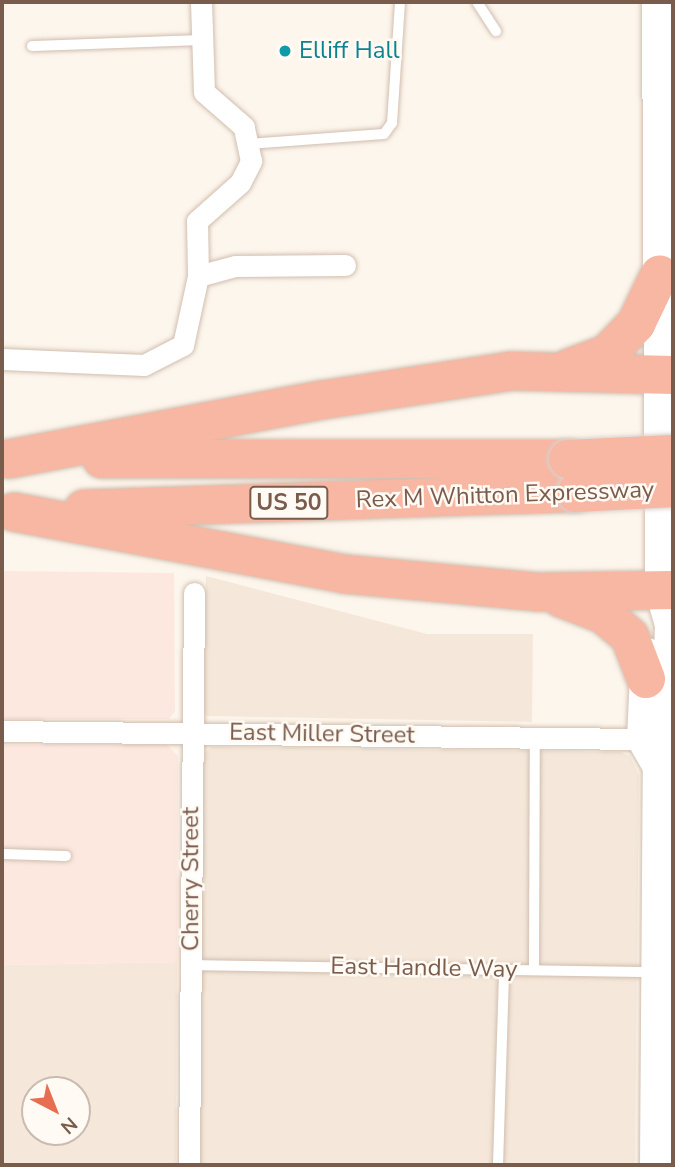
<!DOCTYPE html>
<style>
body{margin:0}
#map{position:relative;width:675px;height:1167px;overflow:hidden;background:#fdf6ec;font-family:"Nunito Sans",sans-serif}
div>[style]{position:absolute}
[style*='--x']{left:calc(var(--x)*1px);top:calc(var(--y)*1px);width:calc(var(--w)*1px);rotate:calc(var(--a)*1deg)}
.residential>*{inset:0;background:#f5e8da}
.commercial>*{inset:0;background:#fde8e0}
.roads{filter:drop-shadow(0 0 2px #d1beb0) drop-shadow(0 0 2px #d1beb0)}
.service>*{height:10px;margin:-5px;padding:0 5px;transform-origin:5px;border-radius:5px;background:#fff}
.minor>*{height:21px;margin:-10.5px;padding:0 10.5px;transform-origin:10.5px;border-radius:10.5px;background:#fff}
.secondary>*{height:32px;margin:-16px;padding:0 16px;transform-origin:16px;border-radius:16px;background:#fff}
.motorway>*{height:38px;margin:-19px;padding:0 19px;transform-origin:19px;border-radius:19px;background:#f7b7a3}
.bridges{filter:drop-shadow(0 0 2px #dad1cd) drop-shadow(0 0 2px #dad1cd)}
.motorway-bridge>*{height:38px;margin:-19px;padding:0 19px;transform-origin:19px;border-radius:19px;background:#f7b7a3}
.dots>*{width:19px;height:19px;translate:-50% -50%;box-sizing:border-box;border:4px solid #fffaf3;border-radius:50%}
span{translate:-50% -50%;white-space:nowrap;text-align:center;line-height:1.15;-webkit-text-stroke:5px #fffaf3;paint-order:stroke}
.shield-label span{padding:2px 5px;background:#fffaf3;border:2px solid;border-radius:5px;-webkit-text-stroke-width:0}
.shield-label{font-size:23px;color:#7a5c4d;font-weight:700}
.culture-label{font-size:24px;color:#0d838f}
.left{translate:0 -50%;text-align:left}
.street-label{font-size:24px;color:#7a5c4d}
.frame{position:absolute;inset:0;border:4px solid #7a5c4d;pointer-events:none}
.north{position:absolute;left:21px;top:1076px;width:70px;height:70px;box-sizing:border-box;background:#fffaf3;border:2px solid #cabbb1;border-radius:50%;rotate:138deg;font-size:19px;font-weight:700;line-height:28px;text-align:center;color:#7a5c4d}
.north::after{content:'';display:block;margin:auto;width:24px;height:32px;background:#e76f51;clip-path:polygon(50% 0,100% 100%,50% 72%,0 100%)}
</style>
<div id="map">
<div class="residential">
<div style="clip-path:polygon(206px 576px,427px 634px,533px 634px,532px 722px,207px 716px,202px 710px)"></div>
<div style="clip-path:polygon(212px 747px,620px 752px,630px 756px,639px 775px,635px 1165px,196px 1165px,200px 756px)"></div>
<div style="clip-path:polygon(evenodd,177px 962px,176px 1165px,2px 1165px,2px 965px,177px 962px,35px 1090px,77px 1090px,77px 1132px,35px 1132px,35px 1090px)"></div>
</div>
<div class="commercial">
<div style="clip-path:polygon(2px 571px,174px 573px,175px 711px,169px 719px,2px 719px)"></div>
<div style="clip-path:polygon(166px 744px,178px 756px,177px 962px,2px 965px,2px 745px)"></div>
</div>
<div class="roads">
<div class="service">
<div style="--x:477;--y:2;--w:35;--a:57"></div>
<div style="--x:32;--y:46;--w:171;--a:-2"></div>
<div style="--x:248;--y:144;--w:136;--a:-4.2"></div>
<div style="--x:384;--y:134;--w:14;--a:-54"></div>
<div style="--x:392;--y:123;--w:121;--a:-86.2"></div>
<div style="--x:2;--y:854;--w:64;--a:1.8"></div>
<div style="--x:191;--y:965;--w:462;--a:0.9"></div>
<div style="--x:534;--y:970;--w:232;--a:-89.8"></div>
<div style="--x:498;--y:1165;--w:195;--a:-88.2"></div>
</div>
<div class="minor">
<div style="--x:198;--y:276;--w:55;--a:-91"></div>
<div style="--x:197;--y:221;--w:57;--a:-41.5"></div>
<div style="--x:240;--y:183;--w:25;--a:-63"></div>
<div style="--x:251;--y:161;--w:35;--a:-102"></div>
<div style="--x:244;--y:127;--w:53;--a:-138.8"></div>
<div style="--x:204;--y:92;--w:90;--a:-91.9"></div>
<div style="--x:2;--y:359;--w:142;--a:2.4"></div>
<div style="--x:144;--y:365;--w:44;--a:-27.1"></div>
<div style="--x:183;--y:345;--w:71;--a:-77.7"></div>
<div style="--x:198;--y:276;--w:39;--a:-15"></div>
<div style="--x:236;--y:266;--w:109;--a:-0.5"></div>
<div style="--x:2;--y:731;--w:641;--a:0.72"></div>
<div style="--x:189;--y:1165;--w:572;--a:-89.5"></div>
</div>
<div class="secondary">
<div style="--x:647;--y:654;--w:85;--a:92.7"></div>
<div style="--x:643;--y:739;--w:32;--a:60"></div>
<div style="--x:656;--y:1165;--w:398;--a:-89.6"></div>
<div style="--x:659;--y:767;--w:29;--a:-74"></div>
<div style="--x:667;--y:739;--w:114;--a:-88"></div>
<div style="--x:671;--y:625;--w:36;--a:-106"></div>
<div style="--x:661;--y:590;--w:588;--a:-90.29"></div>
</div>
<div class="motorway">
<div style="--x:569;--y:368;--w:40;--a:-20.2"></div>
<div style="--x:607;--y:354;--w:42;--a:-46"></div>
<div style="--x:636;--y:324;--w:55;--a:-64.4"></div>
<div style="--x:9;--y:459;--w:319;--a:-10.7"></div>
<div style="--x:322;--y:400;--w:191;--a:-8.7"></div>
<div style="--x:511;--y:371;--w:162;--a:1.4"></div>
<div style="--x:102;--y:459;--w:466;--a:0"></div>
<div style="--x:84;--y:509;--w:492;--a:-1.9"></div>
<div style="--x:14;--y:512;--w:336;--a:10.6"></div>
<div style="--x:344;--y:574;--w:196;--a:5.3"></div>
<div style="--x:539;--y:592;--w:134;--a:-0.9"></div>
<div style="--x:561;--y:598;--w:45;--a:20.9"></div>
<div style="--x:603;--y:614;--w:35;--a:40"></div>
<div style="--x:630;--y:637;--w:45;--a:69.1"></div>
</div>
</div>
<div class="bridges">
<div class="motorway-bridge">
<div style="--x:568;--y:459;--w:105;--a:-2.7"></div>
<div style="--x:576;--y:493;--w:97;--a:-3"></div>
</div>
</div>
<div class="dots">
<div style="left:285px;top:51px;background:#0f9aa8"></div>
</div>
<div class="shield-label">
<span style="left:289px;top:503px">US 50</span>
</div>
<div class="culture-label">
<span class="left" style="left:299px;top:51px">Elliff Hall</span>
</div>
<div class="street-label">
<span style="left:505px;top:495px;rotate:-2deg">Rex M Whitton Expressway</span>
<span style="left:322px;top:734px;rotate:1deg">East Miller Street</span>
<span style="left:191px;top:879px;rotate:-90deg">Cherry Street</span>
<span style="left:424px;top:968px;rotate:1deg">East Handle Way</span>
</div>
<div class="frame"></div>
<div class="north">N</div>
</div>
